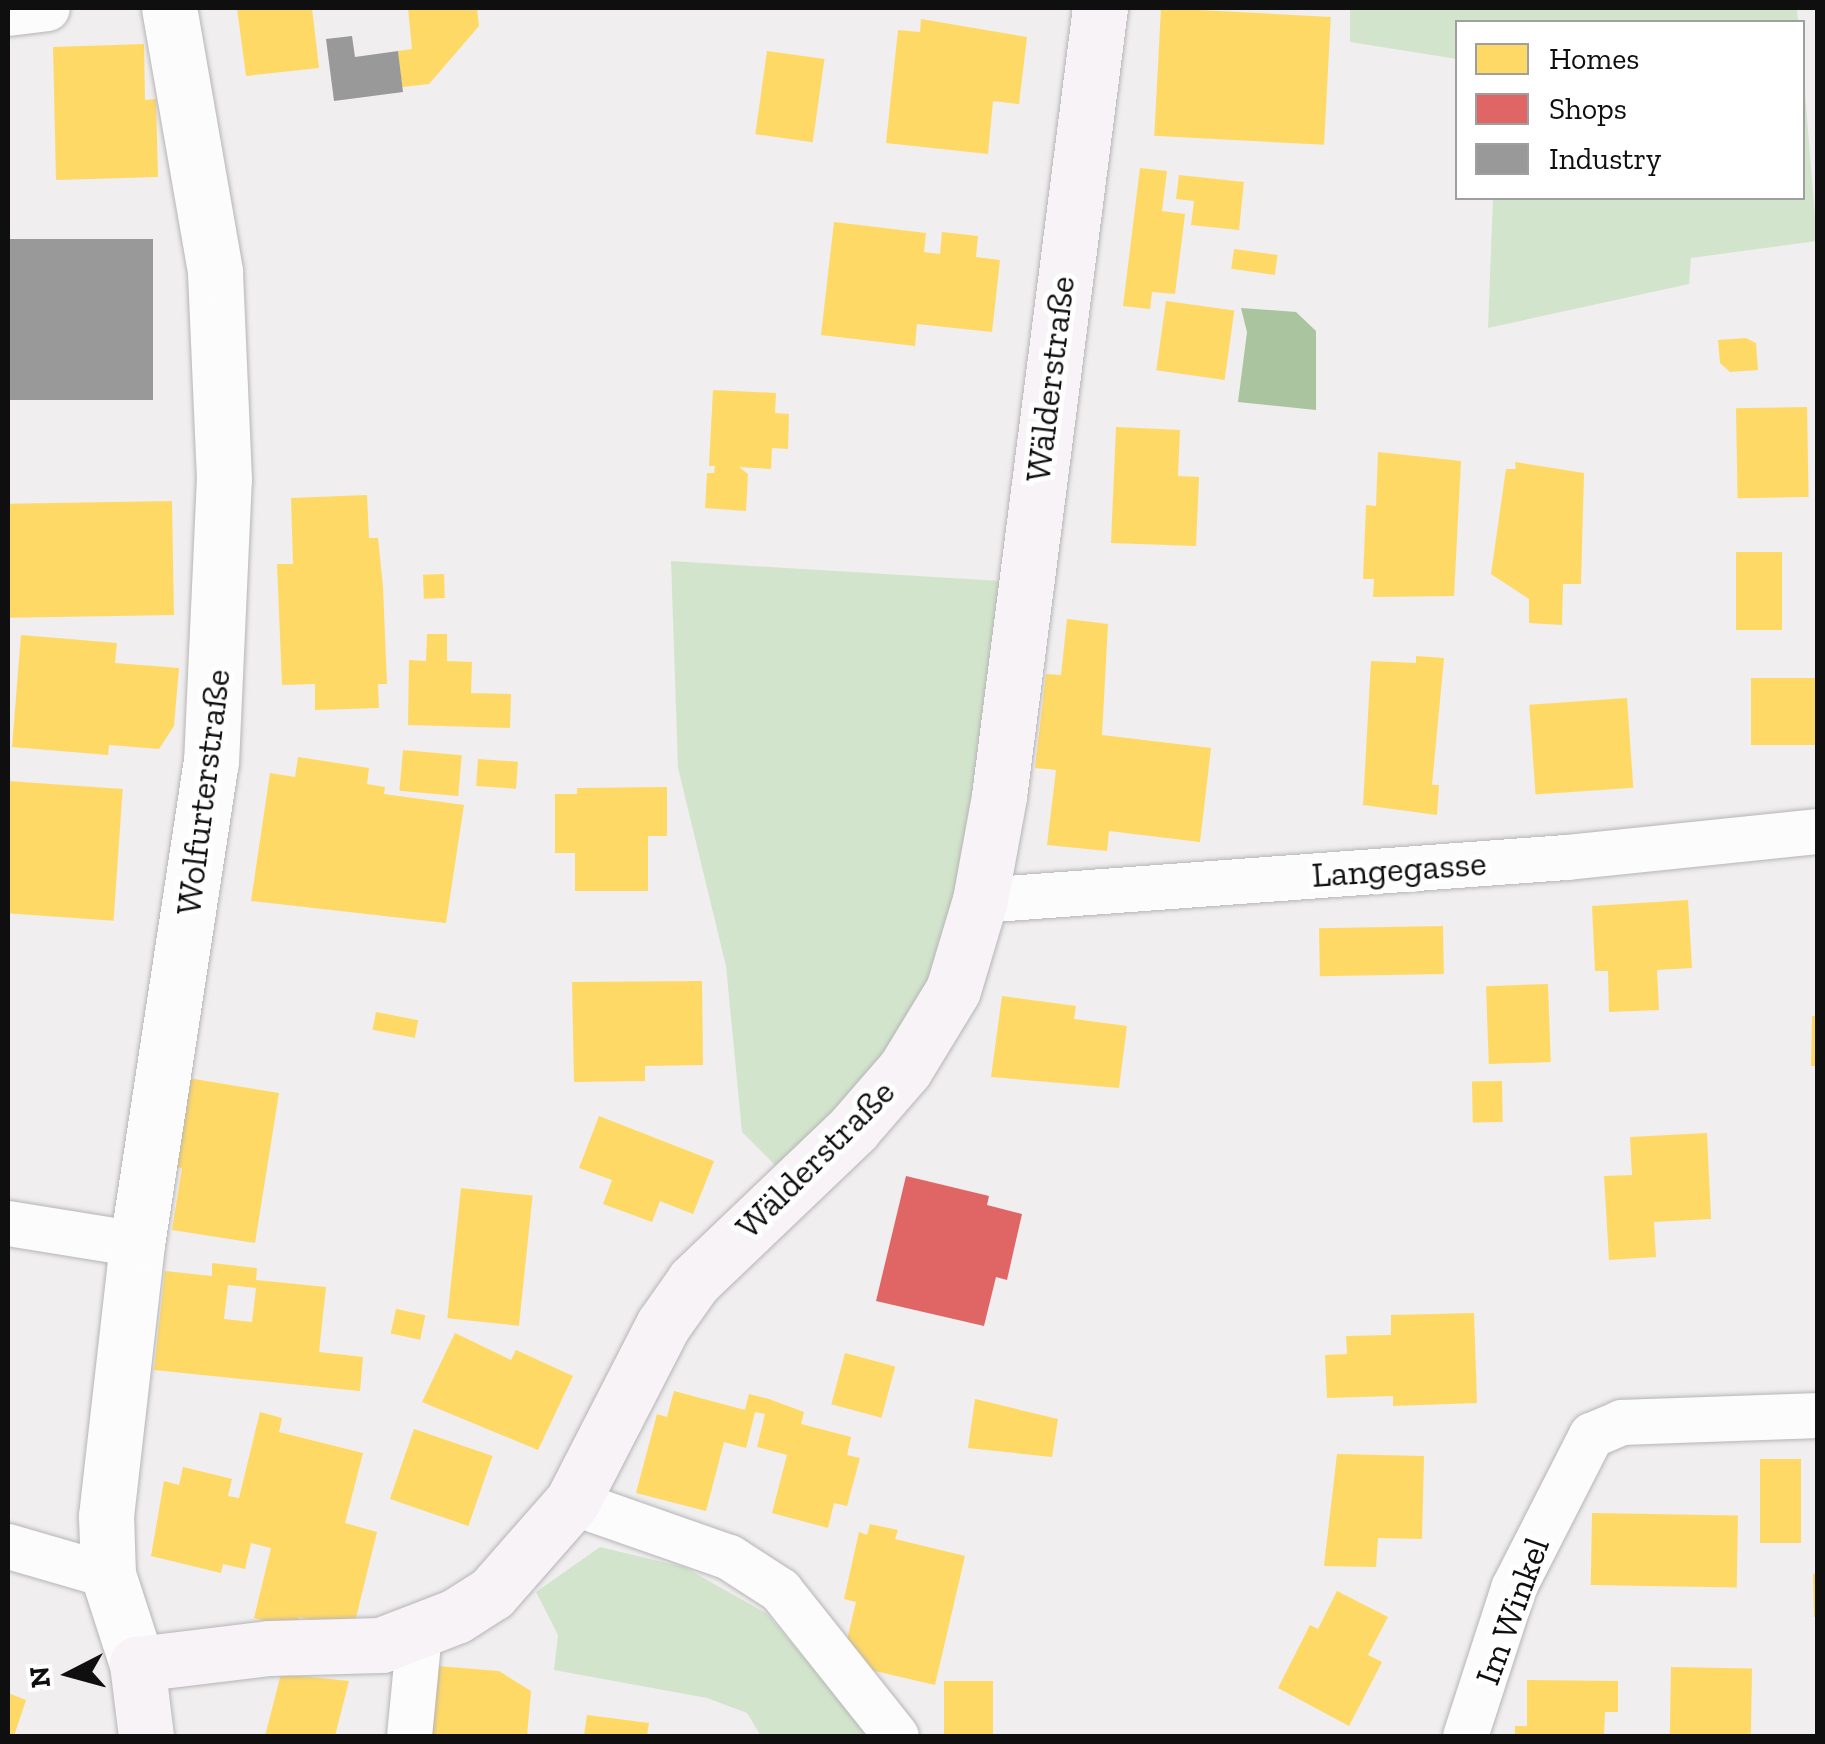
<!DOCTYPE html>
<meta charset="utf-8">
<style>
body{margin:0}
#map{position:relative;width:1825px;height:1744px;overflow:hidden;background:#f0eeef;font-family:"Zilla Slab",serif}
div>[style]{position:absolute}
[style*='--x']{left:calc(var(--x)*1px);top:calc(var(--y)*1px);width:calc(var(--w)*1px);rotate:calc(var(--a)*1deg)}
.green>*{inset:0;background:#d2e5cc}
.water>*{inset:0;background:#a9c49f}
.homes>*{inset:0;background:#ffd966;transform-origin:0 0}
.shops>*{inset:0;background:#e06666}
.industry>*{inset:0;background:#999;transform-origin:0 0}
.roads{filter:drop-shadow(0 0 2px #b6b5b6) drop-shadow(0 0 2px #b6b5b6)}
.minor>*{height:45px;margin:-22.5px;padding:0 22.5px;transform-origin:22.5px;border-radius:22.5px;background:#fdfcfd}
.tertiary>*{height:55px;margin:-27.5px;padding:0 27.5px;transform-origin:27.5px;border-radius:27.5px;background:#fdfcfd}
.secondary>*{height:55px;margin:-27.5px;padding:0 27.5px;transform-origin:27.5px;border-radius:27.5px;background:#f7f3f6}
span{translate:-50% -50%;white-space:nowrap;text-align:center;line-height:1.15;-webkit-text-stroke:10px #fff;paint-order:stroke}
.street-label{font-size:35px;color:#100f0f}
.frame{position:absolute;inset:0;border:10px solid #100f0f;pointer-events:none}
.legend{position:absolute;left:1455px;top:20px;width:350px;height:180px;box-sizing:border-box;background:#fff;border:2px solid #9f9f9f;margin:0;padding:12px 18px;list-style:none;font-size:30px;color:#100f0f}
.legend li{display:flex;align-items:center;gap:20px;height:50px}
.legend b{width:50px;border:2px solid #9f9f9f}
.north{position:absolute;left:20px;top:1624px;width:100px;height:100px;-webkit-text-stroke:8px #fff;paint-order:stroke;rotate:264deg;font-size:28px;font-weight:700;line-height:40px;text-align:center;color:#100f0f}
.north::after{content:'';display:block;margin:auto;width:35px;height:45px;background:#100f0f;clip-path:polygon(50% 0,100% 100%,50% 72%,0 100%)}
</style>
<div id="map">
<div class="green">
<div style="clip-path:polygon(1350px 8px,1797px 8px,1798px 22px,1458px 22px,1457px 59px,1350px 42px)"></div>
<div style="clip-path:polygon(1803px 68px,1817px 241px,1691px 258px,1689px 284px,1488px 328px,1493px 198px,1802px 198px)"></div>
<div style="clip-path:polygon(671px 561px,1001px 581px,962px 867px,922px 1002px,861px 1091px,776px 1166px,742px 1132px,726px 966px,678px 768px)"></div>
<div style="clip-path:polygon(600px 1547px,684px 1567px,766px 1613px,870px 1736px,761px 1736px,747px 1713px,707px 1698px,554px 1670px,558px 1635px,536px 1592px)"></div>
</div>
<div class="water">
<div style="clip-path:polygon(1241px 308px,1296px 312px,1316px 331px,1316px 410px,1238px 402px,1247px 332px)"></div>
</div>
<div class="homes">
<div style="clip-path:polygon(237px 8px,312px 8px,319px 68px,246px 76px)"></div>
<div style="clip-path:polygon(408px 8px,477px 8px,479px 26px,429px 84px,402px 87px,398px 51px,412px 49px)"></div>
<div style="left:1161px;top:8px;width:170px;height:128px;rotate:3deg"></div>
<div style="clip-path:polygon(921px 19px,1027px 37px,1019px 104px,993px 101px,988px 154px,886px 143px,898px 30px,920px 32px)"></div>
<div style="clip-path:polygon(144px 44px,145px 100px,156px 99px,158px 177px,56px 180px,53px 47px)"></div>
<div style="left:767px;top:51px;width:58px;height:84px;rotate:8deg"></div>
<div style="clip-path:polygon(1140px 168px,1167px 171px,1162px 211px,1185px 214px,1175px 294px,1152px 292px,1150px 309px,1123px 306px)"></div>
<div style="clip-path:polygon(1179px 175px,1244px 182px,1239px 230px,1191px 225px,1194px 201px,1176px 199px)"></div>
<div style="clip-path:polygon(834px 222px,926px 233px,924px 252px,940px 254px,942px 232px,978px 236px,976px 257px,1000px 260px,992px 332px,917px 324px,915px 346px,821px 335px)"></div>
<div style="left:1234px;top:249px;width:44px;height:20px;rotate:8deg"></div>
<div style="left:1166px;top:301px;width:69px;height:70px;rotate:8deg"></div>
<div style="clip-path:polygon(1746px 338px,1756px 343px,1758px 370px,1730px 372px,1720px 363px,1718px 340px)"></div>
<div style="clip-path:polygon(713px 390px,776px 393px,775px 413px,789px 414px,788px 449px,772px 448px,771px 469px,739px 467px,748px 474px,746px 511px,705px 508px,707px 473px,714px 473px,715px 466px,709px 466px)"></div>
<div style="left:1807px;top:407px;width:90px;height:71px;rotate:89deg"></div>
<div style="clip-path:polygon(1116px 427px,1180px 430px,1178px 476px,1199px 477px,1196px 546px,1111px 543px)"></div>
<div style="clip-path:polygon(1378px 452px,1461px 461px,1454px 596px,1373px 597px,1374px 579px,1363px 579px,1366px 505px,1376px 506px)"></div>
<div style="clip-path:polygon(1515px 462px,1584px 473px,1581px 584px,1563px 584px,1562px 625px,1529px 623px,1529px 599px,1491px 574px,1506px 469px,1516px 469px)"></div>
<div style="clip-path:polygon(367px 495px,369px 538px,378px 538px,383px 587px,387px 684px,378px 684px,379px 708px,315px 710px,315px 684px,282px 685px,277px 564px,293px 564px,291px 498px)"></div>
<div style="left:172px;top:501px;width:114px;height:164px;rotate:89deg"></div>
<div style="left:1736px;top:552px;width:46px;height:78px"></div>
<div style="left:444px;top:574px;width:24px;height:21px;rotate:88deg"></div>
<div style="clip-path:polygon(1067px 619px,1108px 624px,1102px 735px,1211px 748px,1200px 842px,1109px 831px,1107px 851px,1047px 845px,1056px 770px,1035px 768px,1046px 674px,1061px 675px)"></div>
<div style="clip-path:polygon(427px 634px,447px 634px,447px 661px,472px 662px,471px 693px,511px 694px,510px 728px,408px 725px,409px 660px,426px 661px)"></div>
<div style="clip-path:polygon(21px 635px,117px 643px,115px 663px,179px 668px,174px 726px,159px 749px,109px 745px,108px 755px,12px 747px)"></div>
<div style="clip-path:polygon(1416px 656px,1444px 658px,1432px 785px,1439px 785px,1437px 815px,1363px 805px,1371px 661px,1416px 663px)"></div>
<div style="left:1818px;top:678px;width:67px;height:67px;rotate:90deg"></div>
<div style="left:1627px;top:698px;width:90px;height:98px;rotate:86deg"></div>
<div style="left:403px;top:750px;width:59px;height:41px;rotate:5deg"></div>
<div style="clip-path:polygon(298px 757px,369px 768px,367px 784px,385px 787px,384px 794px,464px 805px,446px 923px,251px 901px,270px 773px,295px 777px)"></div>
<div style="left:478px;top:759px;width:40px;height:27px;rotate:4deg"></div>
<div style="left:8px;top:781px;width:115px;height:132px;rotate:4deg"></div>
<div style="clip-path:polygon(667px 787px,667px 836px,648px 836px,648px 891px,575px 891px,575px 853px,555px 853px,555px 794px,577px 794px,577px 788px)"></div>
<div style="clip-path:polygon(1688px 900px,1692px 968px,1657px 970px,1659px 1010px,1609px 1012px,1608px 971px,1595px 971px,1592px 906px)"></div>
<div style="left:1443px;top:926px;width:48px;height:124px;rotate:89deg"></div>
<div style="clip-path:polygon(702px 981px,703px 1065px,645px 1066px,645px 1081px,574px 1082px,572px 982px)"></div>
<div style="left:1548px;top:984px;width:78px;height:62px;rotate:88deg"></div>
<div style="clip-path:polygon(1002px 996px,1076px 1006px,1074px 1019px,1127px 1026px,1119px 1088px,991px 1077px)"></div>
<div style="left:376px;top:1012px;width:43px;height:18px;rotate:11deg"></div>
<div style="clip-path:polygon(1812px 1016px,1818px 1016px,1818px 1066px,1811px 1066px)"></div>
<div style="clip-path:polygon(188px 1078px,279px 1093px,255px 1243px,172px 1230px,182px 1168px,174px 1167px)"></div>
<div style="left:1502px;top:1081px;width:41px;height:30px;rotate:89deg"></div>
<div style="clip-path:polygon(599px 1116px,714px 1161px,693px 1214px,660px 1201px,652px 1222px,603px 1204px,612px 1180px,579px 1168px)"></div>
<div style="clip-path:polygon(1707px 1133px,1711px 1219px,1654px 1222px,1656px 1257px,1609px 1260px,1604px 1176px,1632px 1175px,1630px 1137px)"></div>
<div style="left:461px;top:1188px;width:72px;height:131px;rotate:6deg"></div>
<div style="clip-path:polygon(evenodd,212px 1263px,257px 1268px,256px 1280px,326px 1287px,319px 1352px,363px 1357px,360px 1391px,154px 1370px,165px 1271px,212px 1276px,212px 1263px,228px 1285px,256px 1288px,252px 1322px,224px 1319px,228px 1285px)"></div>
<div style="left:396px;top:1309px;width:30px;height:25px;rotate:12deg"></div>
<div style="clip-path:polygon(1474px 1313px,1477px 1403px,1393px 1406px,1393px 1396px,1327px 1398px,1325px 1355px,1347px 1354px,1346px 1336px,1391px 1335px,1391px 1315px)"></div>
<div style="clip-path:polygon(455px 1333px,511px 1360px,516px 1350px,573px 1376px,538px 1450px,422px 1402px)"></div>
<div style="left:845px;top:1353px;width:52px;height:53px;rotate:15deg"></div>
<div style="clip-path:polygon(674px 1391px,745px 1410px,749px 1394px,769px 1399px,804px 1412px,801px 1424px,851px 1437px,847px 1455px,860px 1458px,847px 1506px,834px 1503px,828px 1528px,772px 1513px,787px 1455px,757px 1447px,765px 1414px,755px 1412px,746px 1448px,724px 1442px,706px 1511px,636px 1493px,657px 1414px,667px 1417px)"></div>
<div style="clip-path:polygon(975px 1399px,1058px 1419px,1052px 1457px,968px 1448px)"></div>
<div style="clip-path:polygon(260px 1412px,282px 1418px,279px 1432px,363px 1453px,345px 1523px,377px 1532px,353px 1630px,299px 1617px,296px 1629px,254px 1618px,271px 1548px,251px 1543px,245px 1569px,223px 1564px,221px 1573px,151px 1556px,164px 1481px,179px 1485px,183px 1467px,232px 1479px,228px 1496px,239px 1498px)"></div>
<div style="left:414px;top:1429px;width:83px;height:74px;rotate:19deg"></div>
<div style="clip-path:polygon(1337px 1454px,1424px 1456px,1422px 1539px,1378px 1538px,1376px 1567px,1324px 1566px)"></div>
<div style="left:1760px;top:1459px;width:41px;height:84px"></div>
<div style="left:1592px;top:1513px;width:146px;height:72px;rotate:1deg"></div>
<div style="clip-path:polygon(870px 1524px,898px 1530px,895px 1539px,965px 1556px,935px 1685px,862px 1668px,844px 1653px,856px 1602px,844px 1599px,859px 1532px,867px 1535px)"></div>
<div style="clip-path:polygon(1813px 1574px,1818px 1574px,1818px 1617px,1814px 1617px)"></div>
<div style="clip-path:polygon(1337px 1591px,1388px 1617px,1368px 1655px,1382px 1662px,1349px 1726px,1278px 1688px,1310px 1625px,1318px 1629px)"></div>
<div style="clip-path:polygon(437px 1666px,499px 1671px,531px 1691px,527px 1736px,420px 1736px,421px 1718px,433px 1719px)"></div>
<div style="left:1671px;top:1667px;width:81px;height:69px;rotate:1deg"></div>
<div style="clip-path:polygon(281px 1674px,349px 1681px,335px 1736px,265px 1736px)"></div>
<div style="clip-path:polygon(1527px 1680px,1618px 1681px,1618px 1712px,1605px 1712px,1604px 1736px,1515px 1736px,1515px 1726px,1527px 1726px)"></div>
<div style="left:944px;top:1681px;width:49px;height:53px"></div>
<div style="clip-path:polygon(8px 1693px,26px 1700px,14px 1736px,8px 1736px)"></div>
<div style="clip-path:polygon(587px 1715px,649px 1723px,647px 1736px,584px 1736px)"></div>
</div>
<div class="shops">
<div style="clip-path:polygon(906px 1176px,989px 1196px,987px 1205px,1022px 1214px,1007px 1280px,996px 1277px,984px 1326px,876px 1301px)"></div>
</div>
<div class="industry">
<div style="clip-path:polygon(352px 36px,355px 57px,398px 51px,403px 92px,334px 101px,326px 39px)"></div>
<div style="left:8px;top:239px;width:145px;height:161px"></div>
</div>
<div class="roads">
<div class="minor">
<div style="--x:8;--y:13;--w:39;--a:-7"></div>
<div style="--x:980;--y:900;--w:588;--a:-4.2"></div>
<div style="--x:1566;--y:857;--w:253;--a:-5.9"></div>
<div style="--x:8;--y:1223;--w:131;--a:9.2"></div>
<div style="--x:572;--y:1502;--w:166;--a:19.3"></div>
<div style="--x:729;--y:1557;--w:61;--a:32.9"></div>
<div style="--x:780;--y:1590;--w:186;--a:51.5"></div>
<div style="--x:8;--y:1546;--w:104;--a:16.2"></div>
<div style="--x:409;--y:1736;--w:103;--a:-84.5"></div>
<div style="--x:1465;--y:1736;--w:156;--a:-72"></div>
<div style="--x:1513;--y:1588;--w:172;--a:-63"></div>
<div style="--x:1591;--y:1435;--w:33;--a:-23"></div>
<div style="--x:1621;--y:1422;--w:197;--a:-2"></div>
</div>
<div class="tertiary">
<div style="--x:137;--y:1664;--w:94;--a:-108"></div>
<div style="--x:108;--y:1575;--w:59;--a:-91.9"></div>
<div style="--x:106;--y:1516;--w:274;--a:-83.5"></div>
<div style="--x:137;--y:1244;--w:487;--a:-81.3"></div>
<div style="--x:211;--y:763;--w:284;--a:-87.4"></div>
<div style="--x:224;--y:479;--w:208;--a:-92.5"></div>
<div style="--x:215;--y:271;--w:267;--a:-99.9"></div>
</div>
<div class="secondary">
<div style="--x:146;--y:1736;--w:73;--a:-97.1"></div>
<div style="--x:137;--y:1664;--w:133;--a:-6.9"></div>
<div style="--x:269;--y:1648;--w:112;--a:-1.5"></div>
<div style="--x:381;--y:1645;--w:80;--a:-21.1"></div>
<div style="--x:456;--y:1616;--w:43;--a:-32.6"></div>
<div style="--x:492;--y:1593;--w:121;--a:-48.7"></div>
<div style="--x:572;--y:1502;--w:199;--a:-62.8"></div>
<div style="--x:663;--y:1325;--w:54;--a:-54.8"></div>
<div style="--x:694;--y:1281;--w:220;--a:-43.7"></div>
<div style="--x:853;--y:1129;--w:79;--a:-49.1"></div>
<div style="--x:905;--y:1069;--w:92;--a:-58.7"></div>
<div style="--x:953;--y:990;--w:94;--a:-73.3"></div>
<div style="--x:980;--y:900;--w:106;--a:-79.6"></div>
<div style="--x:999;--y:796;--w:794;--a:-82.7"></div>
</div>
</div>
<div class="street-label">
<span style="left:1050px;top:379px;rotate:-83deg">Wälderstraße</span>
<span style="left:203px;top:792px;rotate:-83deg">Wolfurterstraße</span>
<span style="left:1399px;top:869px;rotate:-4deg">Langegasse</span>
<span style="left:815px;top:1159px;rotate:-45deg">Wälderstraße</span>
<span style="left:1512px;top:1611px;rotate:-70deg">Im Winkel</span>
</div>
<div class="frame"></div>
<ul class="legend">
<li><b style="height:28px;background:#ffd966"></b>Homes</li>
<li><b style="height:28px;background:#e06666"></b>Shops</li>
<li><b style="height:28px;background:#999"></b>Industry</li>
</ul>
<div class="north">N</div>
</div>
